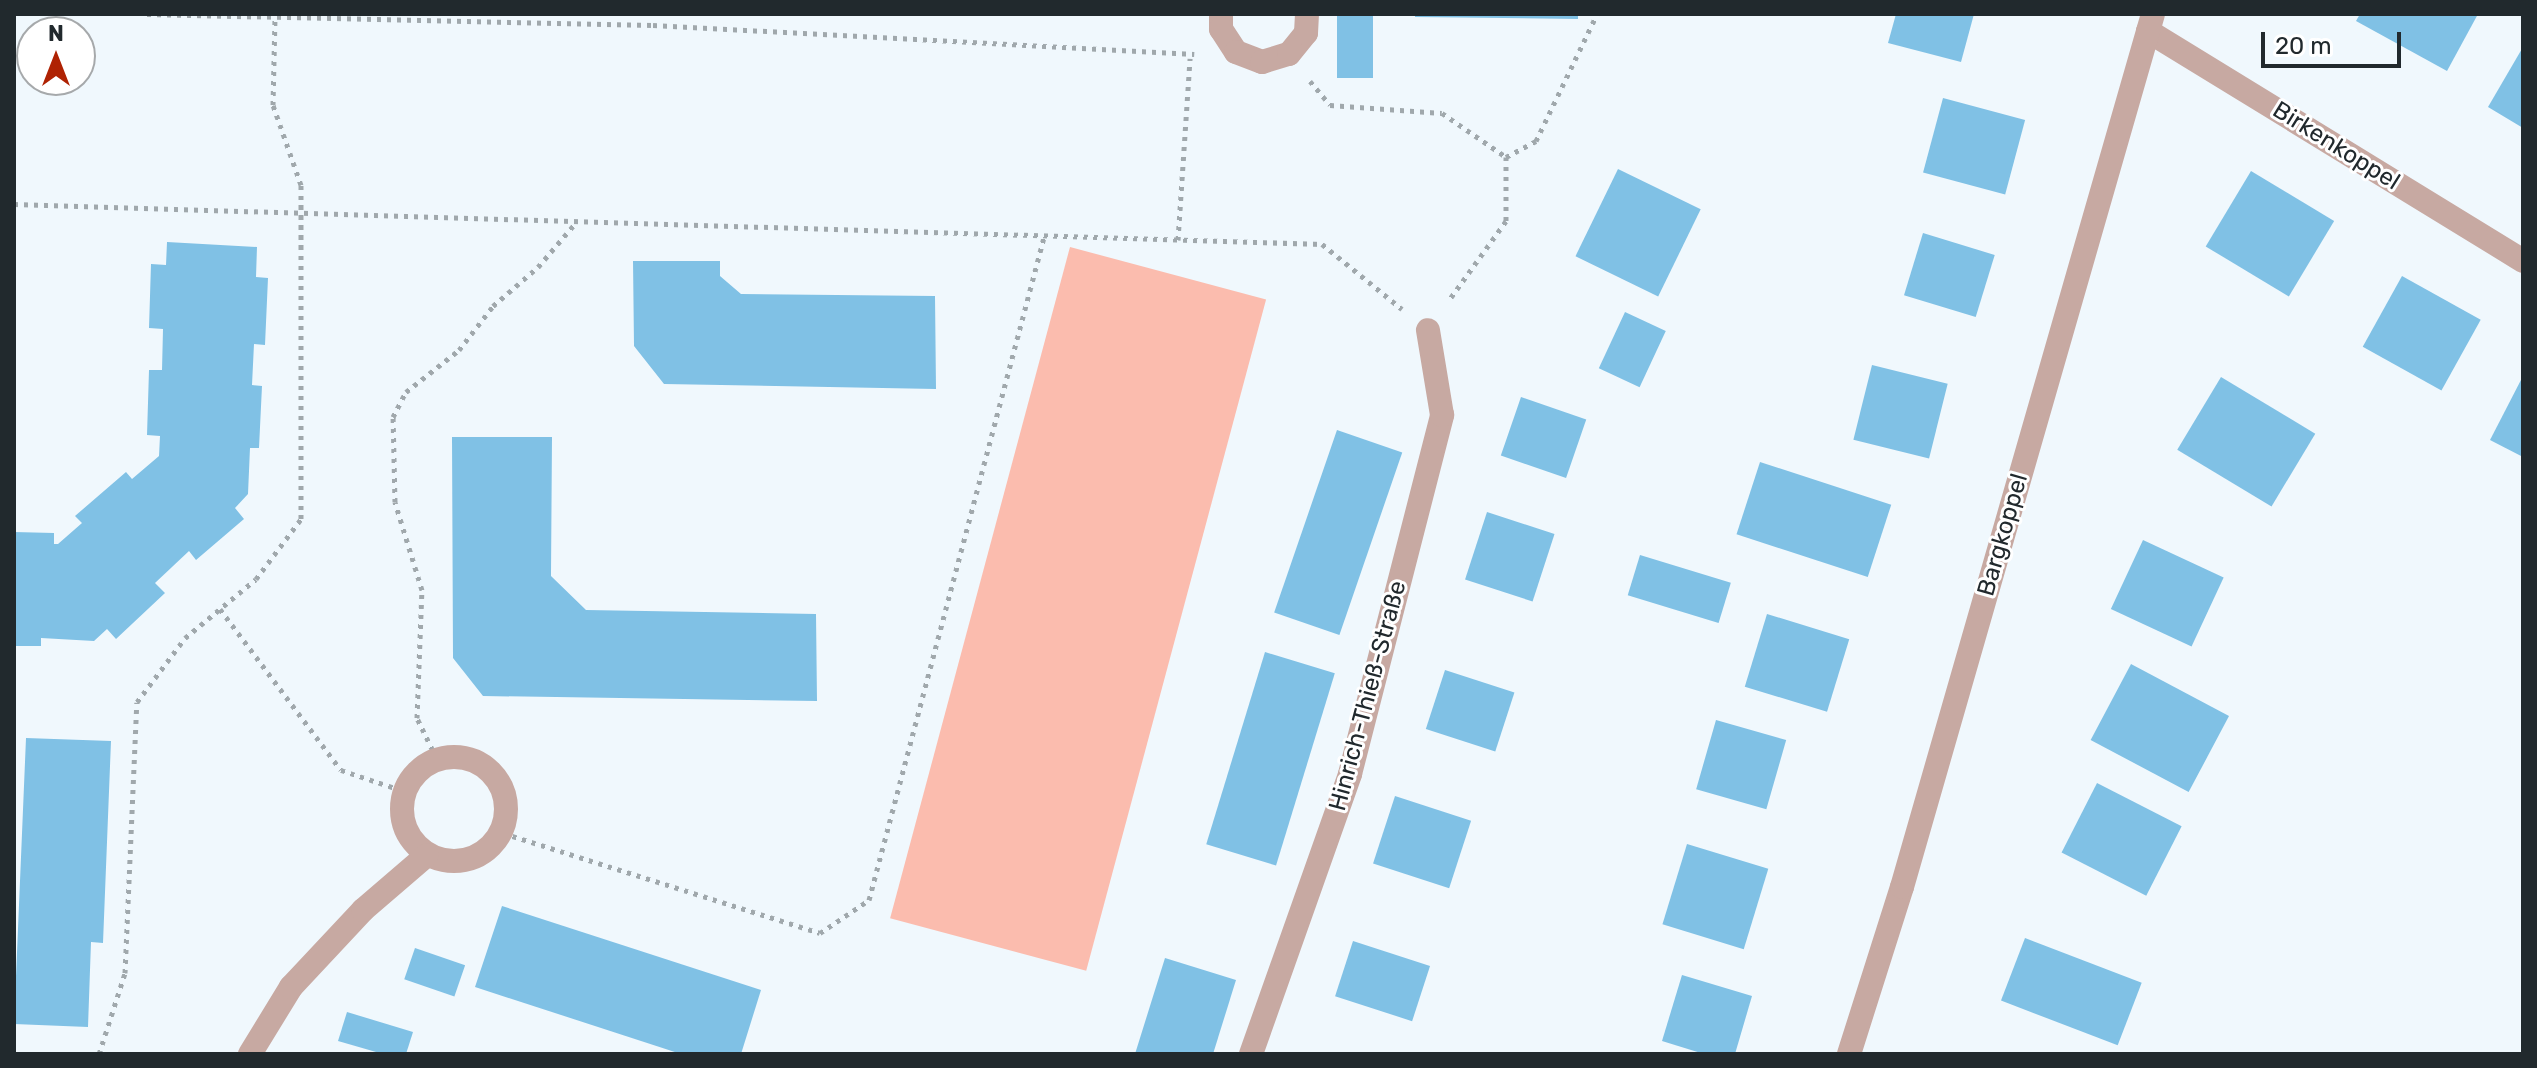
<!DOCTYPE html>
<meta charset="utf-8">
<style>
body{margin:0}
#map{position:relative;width:2537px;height:1068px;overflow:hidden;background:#f0f8fd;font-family:Rubik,sans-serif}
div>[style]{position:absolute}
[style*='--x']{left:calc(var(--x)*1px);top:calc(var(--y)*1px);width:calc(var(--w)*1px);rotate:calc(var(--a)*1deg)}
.green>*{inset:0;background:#fbbcae;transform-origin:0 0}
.building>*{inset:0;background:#80c1e5;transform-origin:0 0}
.path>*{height:5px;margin-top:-2.5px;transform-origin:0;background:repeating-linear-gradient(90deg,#a0a8ac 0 4px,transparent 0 10px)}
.street>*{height:24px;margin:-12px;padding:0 12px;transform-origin:12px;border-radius:12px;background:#c7a9a2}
.street>.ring{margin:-12px;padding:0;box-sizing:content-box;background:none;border:24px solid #c7a9a2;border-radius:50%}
span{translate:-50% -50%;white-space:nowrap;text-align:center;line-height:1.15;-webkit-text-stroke:6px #fff;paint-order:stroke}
.street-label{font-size:24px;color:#21292d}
.frame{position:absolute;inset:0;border:16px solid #21292d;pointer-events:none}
.north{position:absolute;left:16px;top:16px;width:80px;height:80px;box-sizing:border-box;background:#fff;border:2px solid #a6a9ab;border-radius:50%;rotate:0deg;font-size:22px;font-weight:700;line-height:32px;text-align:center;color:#21292d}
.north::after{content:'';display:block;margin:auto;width:28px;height:36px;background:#af2203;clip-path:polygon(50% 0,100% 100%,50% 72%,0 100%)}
.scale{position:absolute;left:2261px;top:32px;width:140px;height:36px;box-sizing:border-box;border:4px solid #21292d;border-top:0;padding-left:10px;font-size:24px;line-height:28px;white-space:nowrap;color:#21292d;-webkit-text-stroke:6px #fff;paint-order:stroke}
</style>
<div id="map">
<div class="green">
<div style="left:1070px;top:247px;width:203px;height:695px;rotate:15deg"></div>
</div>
<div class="building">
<div style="left:1337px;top:14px;width:36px;height:64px"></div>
<div style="clip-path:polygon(1415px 14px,1578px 14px,1578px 19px,1415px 17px)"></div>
<div style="clip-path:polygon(1896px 14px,1974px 14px,1961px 62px,1888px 43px)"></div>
<div style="clip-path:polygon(2360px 14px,2478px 14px,2447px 71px,2356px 21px)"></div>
<div style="clip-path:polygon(2523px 47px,2523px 128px,2488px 107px)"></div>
<div style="left:1943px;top:98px;width:85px;height:77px;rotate:15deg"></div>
<div style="left:1618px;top:169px;width:92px;height:97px;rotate:26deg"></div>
<div style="left:2251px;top:171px;width:97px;height:88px;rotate:31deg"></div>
<div style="left:1923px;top:233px;width:75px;height:65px;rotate:17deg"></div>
<div style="clip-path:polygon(167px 242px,257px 247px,256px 277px,268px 278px,265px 345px,254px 344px,252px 385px,262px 386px,259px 448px,250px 448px,248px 494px,235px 508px,244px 519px,196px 560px,189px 551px,155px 583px,165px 593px,116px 639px,107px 629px,94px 641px,41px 638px,41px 646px,14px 646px,14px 532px,54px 533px,54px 544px,58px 544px,82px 523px,75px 516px,126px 472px,132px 479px,159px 456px,160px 436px,147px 435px,149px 370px,162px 370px,163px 329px,149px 328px,151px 264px,166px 265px)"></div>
<div style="clip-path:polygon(633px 261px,720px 261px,720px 276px,741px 294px,935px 296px,936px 389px,664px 384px,634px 346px)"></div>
<div style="left:2402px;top:276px;width:90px;height:81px;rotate:29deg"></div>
<div style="left:1625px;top:312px;width:45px;height:62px;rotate:25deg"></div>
<div style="left:1872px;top:365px;width:78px;height:77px;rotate:14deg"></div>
<div style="clip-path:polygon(2523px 376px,2523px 457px,2490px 440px)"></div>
<div style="left:2221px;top:377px;width:110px;height:85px;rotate:31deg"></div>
<div style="left:1521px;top:397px;width:69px;height:62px;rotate:19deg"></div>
<div style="left:1337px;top:430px;width:69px;height:193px;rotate:19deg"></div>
<div style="clip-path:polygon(452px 437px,552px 437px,551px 576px,586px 610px,816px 614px,817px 701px,483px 696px,453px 658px)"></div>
<div style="left:1760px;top:462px;width:138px;height:76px;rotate:18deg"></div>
<div style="left:1487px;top:512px;width:71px;height:71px;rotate:18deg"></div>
<div style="left:2143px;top:540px;width:89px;height:76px;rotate:25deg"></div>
<div style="left:1640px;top:555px;width:95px;height:42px;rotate:17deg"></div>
<div style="left:1767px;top:614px;width:86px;height:76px;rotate:17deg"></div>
<div style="left:1265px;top:652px;width:73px;height:201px;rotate:17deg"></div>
<div style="left:2131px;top:664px;width:111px;height:86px;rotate:28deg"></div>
<div style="left:1445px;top:670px;width:73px;height:62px;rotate:18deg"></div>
<div style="left:1716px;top:720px;width:73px;height:72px;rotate:16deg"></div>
<div style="clip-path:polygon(26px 738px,111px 741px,103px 943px,91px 942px,88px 1027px,14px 1024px)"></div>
<div style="left:2097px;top:783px;width:95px;height:78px;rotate:27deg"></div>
<div style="left:1395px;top:796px;width:80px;height:71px;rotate:18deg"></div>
<div style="left:1687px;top:844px;width:85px;height:84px;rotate:17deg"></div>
<div style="clip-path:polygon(502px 906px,761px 990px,741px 1054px,681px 1054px,475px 987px)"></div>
<div style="left:2025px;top:938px;width:125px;height:67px;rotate:21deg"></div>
<div style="left:1353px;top:941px;width:81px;height:58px;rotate:18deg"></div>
<div style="left:415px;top:948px;width:53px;height:33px;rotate:19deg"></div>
<div style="clip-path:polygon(1165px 958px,1236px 980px,1213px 1054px,1135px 1054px)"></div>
<div style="clip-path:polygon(1682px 975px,1752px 996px,1735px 1054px,1704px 1054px,1662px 1041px)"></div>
<div style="clip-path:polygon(347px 1012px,413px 1032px,406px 1054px,383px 1054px,338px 1041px)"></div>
</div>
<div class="path">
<div style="--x:147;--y:14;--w:506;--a:1.25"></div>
<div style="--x:653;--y:25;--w:542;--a:3.07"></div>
<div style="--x:1310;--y:81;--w:31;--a:50"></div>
<div style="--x:1330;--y:105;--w:112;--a:4.1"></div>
<div style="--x:1442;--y:113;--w:78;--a:34.5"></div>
<div style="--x:1506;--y:157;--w:64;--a:90"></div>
<div style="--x:1506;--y:221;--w:97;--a:125.8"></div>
<div style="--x:1506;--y:157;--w:34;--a:-28"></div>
<div style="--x:1536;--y:141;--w:141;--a:-64.3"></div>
<div style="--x:14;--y:204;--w:1309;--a:1.75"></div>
<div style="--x:1322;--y:244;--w:103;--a:39.1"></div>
<div style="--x:1178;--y:240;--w:182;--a:-86.2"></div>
<div style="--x:220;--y:609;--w:201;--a:53.1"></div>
<div style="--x:341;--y:770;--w:66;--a:18.4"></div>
<div style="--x:437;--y:759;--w:46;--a:-116"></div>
<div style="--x:417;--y:718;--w:128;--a:-87.8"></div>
<div style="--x:422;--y:590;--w:92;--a:-107.1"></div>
<div style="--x:395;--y:502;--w:85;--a:-91.3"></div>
<div style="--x:393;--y:417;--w:28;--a:-63"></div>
<div style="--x:406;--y:392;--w:68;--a:-38.4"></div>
<div style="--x:459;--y:350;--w:56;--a:-52.3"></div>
<div style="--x:493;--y:306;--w:60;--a:-40.9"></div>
<div style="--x:538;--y:267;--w:55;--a:-49.4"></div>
<div style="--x:503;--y:833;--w:332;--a:17.5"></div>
<div style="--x:820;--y:933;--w:59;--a:-34"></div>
<div style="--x:869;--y:900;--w:686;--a:-75.21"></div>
<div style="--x:99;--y:1054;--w:85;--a:-72.2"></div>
<div style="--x:125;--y:973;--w:271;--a:-87.5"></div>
<div style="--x:137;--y:702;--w:80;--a:-53.1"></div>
<div style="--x:185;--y:638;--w:92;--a:-39.7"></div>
<div style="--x:256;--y:579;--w:75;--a:-53.1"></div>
<div style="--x:301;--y:519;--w:334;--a:-90"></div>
<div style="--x:301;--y:185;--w:85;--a:-109.3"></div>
<div style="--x:273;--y:105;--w:91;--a:-88.7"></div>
</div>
<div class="street">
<div style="--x:1221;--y:14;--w:15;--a:90"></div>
<div style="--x:1221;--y:29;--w:27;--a:57"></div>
<div style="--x:1236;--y:52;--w:28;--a:21"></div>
<div style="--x:1262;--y:62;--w:28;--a:-17"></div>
<div style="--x:1289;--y:54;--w:27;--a:-51"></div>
<div style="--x:1306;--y:33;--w:19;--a:-87"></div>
<div style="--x:2148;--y:31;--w:440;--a:31.5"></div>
<div class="ring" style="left:402px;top:757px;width:80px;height:80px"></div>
<div style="--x:250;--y:1054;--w:79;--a:-58.5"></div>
<div style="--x:291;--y:987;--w:105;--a:-46.9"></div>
<div style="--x:363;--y:910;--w:84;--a:-40.7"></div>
<div style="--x:1251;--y:1054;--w:297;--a:-70.5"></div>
<div style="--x:1350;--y:774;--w:371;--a:-75.6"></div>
<div style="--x:1442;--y:415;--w:86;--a:-99.4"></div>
<div style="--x:1849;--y:1054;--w:175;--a:-72.4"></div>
<div style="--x:1902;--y:887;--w:908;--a:-73.96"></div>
</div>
<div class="street-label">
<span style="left:2336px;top:146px;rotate:32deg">Birkenkoppel</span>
<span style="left:2003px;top:535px;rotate:-74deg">Bargkoppel</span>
<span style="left:1368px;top:696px;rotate:-75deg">Hinrich-Thieß-Straße</span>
</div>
<div class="frame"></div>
<div class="north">N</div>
<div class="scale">20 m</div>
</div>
